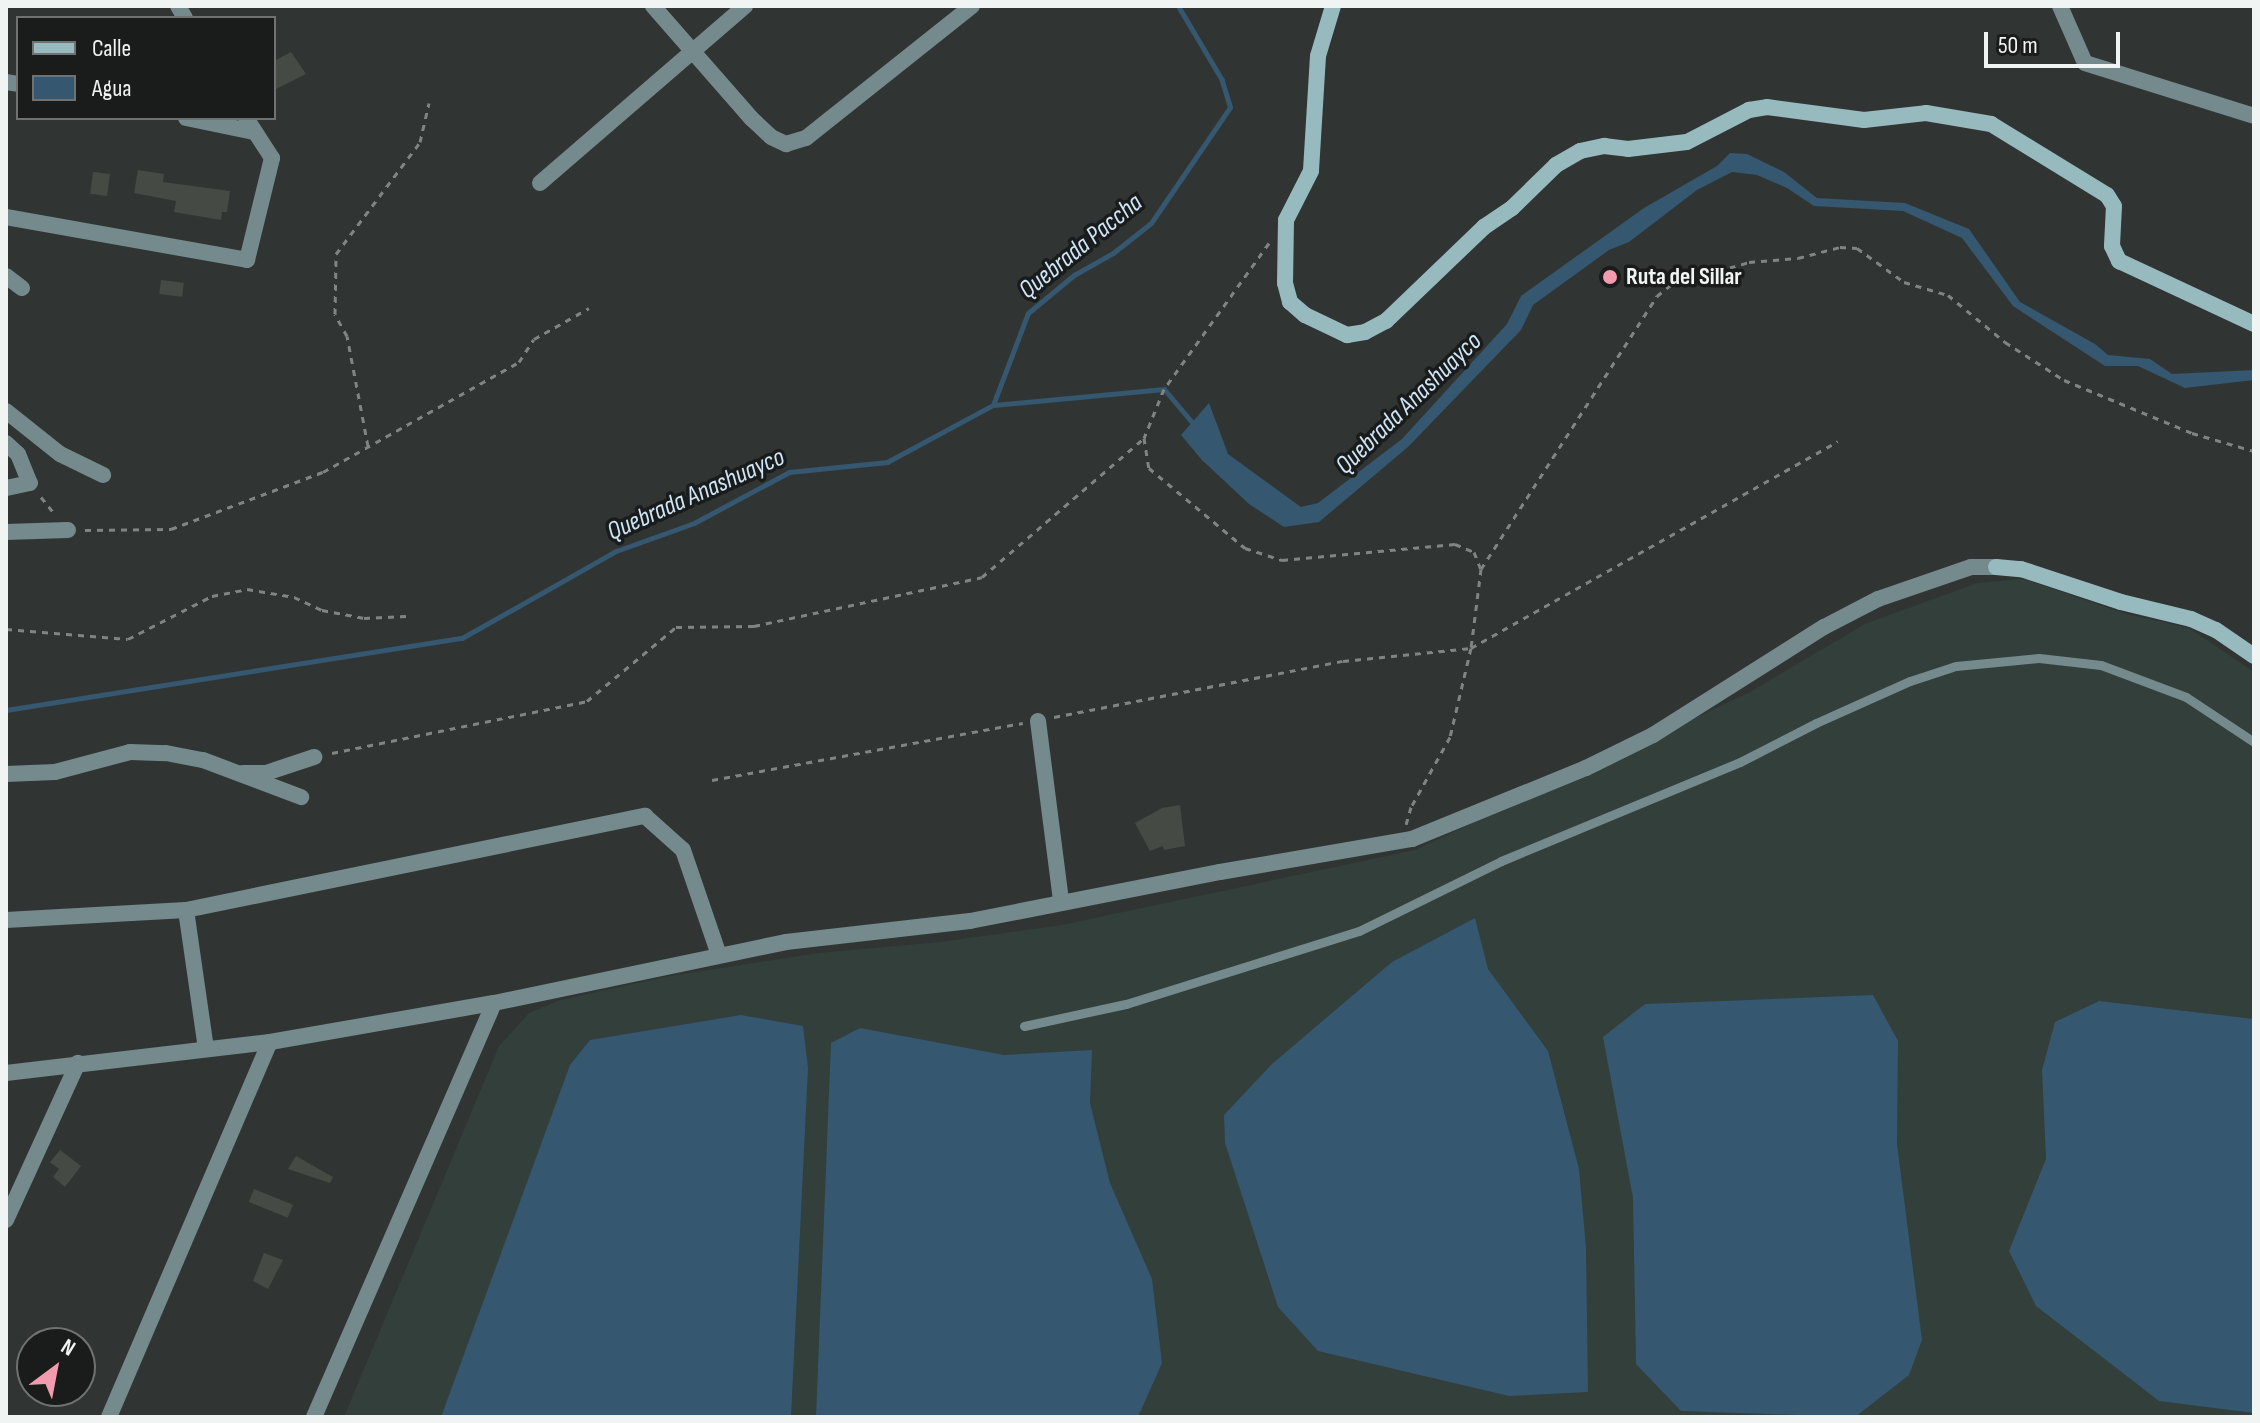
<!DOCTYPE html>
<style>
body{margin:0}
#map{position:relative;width:2260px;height:1423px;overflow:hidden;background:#303533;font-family:"Sofia Sans Condensed",sans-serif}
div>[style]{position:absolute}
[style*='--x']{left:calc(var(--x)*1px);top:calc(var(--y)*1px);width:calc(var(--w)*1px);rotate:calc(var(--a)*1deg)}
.built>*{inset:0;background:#323f3b}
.water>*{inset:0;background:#35576f}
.stream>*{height:5px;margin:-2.5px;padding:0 2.5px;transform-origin:2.5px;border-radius:2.5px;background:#35576f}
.building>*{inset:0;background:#464a45;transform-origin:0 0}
.path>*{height:3px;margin-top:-1.5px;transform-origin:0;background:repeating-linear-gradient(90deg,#808583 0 6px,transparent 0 12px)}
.lane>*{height:9px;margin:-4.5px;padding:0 4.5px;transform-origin:4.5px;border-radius:4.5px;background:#748a8c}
.street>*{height:16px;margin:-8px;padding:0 8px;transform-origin:8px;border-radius:8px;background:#748a8c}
.secondary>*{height:16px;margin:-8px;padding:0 8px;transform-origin:8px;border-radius:8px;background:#97babf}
.dots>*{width:22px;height:22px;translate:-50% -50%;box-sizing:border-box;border:4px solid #1a1c1b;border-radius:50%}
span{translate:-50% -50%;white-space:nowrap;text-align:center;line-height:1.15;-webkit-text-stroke:7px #1a1c1b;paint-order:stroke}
.poi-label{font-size:24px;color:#f0f4f3;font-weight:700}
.left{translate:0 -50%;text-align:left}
.water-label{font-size:26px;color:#cfe6f8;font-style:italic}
.frame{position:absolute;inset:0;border:8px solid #f0f4f3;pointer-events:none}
.legend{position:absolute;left:16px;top:16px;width:260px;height:104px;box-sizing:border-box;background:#1a1c1b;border:2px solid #707271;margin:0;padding:10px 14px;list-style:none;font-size:24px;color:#f0f4f3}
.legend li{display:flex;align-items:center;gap:16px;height:40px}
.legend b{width:40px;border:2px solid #707271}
.north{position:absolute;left:16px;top:1327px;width:80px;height:80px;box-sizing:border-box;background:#1a1c1b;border:2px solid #707271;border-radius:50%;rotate:32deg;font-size:22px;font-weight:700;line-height:32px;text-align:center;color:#f0f4f3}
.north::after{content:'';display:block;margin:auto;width:28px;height:36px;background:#f29aae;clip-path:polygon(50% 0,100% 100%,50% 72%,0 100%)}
.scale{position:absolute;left:1984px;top:32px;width:136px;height:36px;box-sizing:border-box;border:4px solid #f0f4f3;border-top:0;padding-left:10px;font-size:24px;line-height:28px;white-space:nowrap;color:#f0f4f3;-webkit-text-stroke:6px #1a1c1b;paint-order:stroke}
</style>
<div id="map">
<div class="built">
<div style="clip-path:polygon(2024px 579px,2126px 614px,2189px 628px,2254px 672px,2254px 1417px,344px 1417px,499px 1046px,529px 1013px,560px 1000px,670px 976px,819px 953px,940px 942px,1062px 925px,1415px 850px,1748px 693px,1865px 624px,1977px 583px)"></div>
</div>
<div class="water">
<div style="clip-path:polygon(1730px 153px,1747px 154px,1784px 172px,1817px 198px,1905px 203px,1969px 229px,2020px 302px,2095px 344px,2108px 355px,2150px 359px,2172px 374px,2254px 370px,2254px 380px,2185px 388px,2138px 366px,2105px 366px,2013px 306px,1962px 238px,1903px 211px,1814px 206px,1787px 188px,1757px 175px,1732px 172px,1697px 190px,1629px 242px,1609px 250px,1533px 305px,1521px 330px,1408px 447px,1319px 522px,1284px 527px,1249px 504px,1202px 460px,1181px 435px,1209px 403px,1228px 454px,1301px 507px,1318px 503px,1402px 439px,1507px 324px,1521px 296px,1644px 208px,1717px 166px)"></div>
<div style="clip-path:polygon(1475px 918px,1488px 969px,1548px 1051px,1579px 1169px,1586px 1248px,1588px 1392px,1509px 1396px,1318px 1351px,1278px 1307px,1225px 1143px,1224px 1115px,1272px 1064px,1392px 962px)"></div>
<div style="clip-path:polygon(1873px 995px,1898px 1041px,1897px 1144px,1922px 1340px,1909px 1375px,1855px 1417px,1681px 1411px,1636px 1364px,1633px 1198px,1603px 1037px,1645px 1004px)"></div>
<div style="clip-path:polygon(2099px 1001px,2254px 1019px,2254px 1413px,2159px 1401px,2036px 1306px,2009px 1251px,2046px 1159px,2042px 1070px,2055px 1022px)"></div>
<div style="clip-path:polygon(741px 1015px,803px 1026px,808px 1068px,791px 1417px,441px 1417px,570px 1065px,590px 1040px)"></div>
<div style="clip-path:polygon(860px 1028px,1004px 1055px,1092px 1050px,1090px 1103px,1110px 1183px,1152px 1279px,1162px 1363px,1138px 1417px,816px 1417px,831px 1043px)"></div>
</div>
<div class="stream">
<div style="--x:993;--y:405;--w:98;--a:-69.2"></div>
<div style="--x:1028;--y:313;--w:60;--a:-39.6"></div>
<div style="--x:1074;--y:275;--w:45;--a:-29.4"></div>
<div style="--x:1113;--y:253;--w:48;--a:-38.3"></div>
<div style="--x:1151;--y:223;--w:140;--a:-55.7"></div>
<div style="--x:1230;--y:107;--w:28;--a:-107"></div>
<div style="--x:1222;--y:80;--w:86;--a:-120.7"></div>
<div style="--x:6;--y:710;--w:462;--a:-9"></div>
<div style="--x:462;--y:638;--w:177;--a:-29.5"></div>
<div style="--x:616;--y:551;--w:83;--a:-19.7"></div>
<div style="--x:694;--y:523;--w:108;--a:-28.2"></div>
<div style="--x:789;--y:472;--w:99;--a:-5.8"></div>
<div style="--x:887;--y:462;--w:120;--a:-28.3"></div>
<div style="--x:993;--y:405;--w:172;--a:-5.3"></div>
<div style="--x:1164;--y:389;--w:50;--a:49.9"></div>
</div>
<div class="building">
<div style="clip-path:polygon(291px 52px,306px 74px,274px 90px,274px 61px)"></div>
<div style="clip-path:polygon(138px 170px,164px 174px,163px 182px,230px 191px,227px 212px,222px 212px,221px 220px,174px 212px,176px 201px,134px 193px)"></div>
<div style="left:93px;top:172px;width:17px;height:22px;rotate:7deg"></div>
<div style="left:161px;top:280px;width:23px;height:14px;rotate:7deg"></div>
<div style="clip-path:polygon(1180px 805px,1185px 846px,1164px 850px,1163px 846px,1150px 851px,1135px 823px,1162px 808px)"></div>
<div style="clip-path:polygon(60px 1150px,81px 1166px,65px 1187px,53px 1177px,59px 1169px,50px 1162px)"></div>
<div style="clip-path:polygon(296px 1156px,333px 1177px,330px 1183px,288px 1169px)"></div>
<div style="left:254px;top:1189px;width:42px;height:14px;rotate:22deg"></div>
<div style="clip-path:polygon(264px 1253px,283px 1260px,268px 1289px,253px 1281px)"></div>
</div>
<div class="path">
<div style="--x:1269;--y:243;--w:180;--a:125.7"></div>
<div style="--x:1164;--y:389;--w:53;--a:112.2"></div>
<div style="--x:1144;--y:438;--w:30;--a:81"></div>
<div style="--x:1149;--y:468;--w:125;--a:39.8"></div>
<div style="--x:1245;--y:548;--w:39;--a:18"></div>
<div style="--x:1282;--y:560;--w:174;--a:-5.3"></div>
<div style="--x:1455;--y:544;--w:21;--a:23"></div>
<div style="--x:1474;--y:552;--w:18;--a:68"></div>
<div style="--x:1481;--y:569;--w:80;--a:97.2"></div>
<div style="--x:1471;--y:648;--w:91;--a:103.3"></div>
<div style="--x:1450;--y:737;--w:80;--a:119.1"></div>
<div style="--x:1411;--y:807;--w:18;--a:106"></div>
<div style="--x:368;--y:446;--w:112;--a:-100.8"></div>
<div style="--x:347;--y:336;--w:25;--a:-119"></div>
<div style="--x:335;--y:314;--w:60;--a:-89"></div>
<div style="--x:336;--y:254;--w:140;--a:-53.1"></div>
<div style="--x:420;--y:142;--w:40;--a:-77"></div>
<div style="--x:41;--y:497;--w:21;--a:51"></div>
<div style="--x:85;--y:530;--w:86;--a:-0.7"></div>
<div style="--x:171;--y:529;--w:162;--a:-20.6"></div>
<div style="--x:323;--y:472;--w:225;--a:-29.3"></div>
<div style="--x:519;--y:362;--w:27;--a:-57"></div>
<div style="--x:534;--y:339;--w:63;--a:-29.4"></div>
<div style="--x:1481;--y:569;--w:325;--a:-57.2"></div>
<div style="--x:1657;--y:296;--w:19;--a:-39"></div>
<div style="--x:1672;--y:284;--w:80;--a:-15.9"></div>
<div style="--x:1749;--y:262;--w:49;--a:-4.7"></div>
<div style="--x:1798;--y:258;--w:43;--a:-14.7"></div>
<div style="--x:1840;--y:247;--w:17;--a:3"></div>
<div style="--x:1857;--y:248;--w:58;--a:35.9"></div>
<div style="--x:1904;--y:282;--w:46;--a:16.5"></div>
<div style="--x:1948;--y:295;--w:74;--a:39.5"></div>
<div style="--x:2005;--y:342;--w:70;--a:32.8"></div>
<div style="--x:2064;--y:380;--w:139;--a:22.5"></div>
<div style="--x:2192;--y:433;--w:65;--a:16.2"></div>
<div style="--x:6;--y:629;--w:122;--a:4.7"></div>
<div style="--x:128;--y:639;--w:94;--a:-27.1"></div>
<div style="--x:212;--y:596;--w:36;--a:-11"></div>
<div style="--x:247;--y:589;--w:48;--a:9.7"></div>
<div style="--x:294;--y:597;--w:31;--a:25"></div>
<div style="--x:322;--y:610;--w:43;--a:10.8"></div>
<div style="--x:364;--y:618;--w:42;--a:-2.7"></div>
<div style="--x:1054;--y:717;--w:294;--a:-11"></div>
<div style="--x:1343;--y:661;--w:129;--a:-5.8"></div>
<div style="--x:1471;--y:648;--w:421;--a:-29.4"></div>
<div style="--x:332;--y:753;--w:260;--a:-11.5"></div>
<div style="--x:587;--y:701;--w:116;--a:-39.7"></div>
<div style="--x:676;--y:627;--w:78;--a:-0.7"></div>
<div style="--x:754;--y:626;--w:233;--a:-12.1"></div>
<div style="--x:982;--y:577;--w:213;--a:-40.6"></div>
<div style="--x:712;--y:780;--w:316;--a:-10.4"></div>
</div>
<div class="lane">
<div style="--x:1024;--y:1026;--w:104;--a:-12.2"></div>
<div style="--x:1126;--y:1004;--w:244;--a:-17.4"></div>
<div style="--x:1359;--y:931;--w:158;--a:-26.2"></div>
<div style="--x:1501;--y:861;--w:259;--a:-22.5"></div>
<div style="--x:1740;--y:762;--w:85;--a:-27.2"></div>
<div style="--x:1816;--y:723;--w:103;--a:-24.1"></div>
<div style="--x:1910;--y:681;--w:48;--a:-18.1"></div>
<div style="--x:1956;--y:666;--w:83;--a:-5.5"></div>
<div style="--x:2039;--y:658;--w:62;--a:6.4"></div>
<div style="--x:2101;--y:665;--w:91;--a:20.6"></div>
<div style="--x:2186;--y:697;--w:82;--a:33.5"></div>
</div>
<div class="street">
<div style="--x:178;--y:6;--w:14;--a:60"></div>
<div style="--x:653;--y:6;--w:150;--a:48.8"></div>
<div style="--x:752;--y:119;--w:26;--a:43"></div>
<div style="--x:771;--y:137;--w:17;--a:25"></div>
<div style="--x:786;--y:144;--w:21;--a:-17"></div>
<div style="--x:806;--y:138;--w:212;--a:-38.5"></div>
<div style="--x:2060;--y:6;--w:62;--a:66.3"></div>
<div style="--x:2085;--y:63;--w:177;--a:17.4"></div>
<div style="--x:6;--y:82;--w:12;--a:9"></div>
<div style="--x:186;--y:118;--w:69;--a:11.6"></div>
<div style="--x:540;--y:183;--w:271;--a:-40.8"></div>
<div style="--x:6;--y:217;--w:245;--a:10.1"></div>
<div style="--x:247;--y:260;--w:105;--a:-76.2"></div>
<div style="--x:272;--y:158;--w:48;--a:-123"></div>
<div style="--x:6;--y:276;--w:20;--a:37"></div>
<div style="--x:6;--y:411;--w:69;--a:38.5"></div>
<div style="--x:60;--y:454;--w:48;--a:26"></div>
<div style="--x:6;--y:443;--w:16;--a:43"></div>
<div style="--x:18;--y:454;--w:31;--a:68"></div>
<div style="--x:30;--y:483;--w:25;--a:168"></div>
<div style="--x:6;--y:532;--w:62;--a:-1.8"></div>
<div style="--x:1038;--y:721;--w:181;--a:82.7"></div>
<div style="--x:243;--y:773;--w:23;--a:0"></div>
<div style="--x:266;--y:773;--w:51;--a:-18.4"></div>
<div style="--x:6;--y:774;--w:49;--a:-2.3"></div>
<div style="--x:55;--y:772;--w:78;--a:-14.9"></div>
<div style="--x:130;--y:752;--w:36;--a:2"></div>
<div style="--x:166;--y:753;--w:38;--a:11"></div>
<div style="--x:203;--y:760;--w:105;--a:20.7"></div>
<div style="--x:186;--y:910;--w:140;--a:81.8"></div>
<div style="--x:6;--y:920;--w:180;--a:-3.2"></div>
<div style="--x:186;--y:910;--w:469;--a:-11.6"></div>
<div style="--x:645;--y:816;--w:51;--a:41.8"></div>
<div style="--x:683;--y:850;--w:111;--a:71.1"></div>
<div style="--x:6;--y:1073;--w:266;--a:-6.7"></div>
<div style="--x:270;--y:1042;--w:227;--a:-9.9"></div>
<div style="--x:494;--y:1003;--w:298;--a:-11.8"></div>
<div style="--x:786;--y:942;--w:185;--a:-6.5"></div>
<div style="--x:970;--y:921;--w:255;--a:-11.1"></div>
<div style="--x:1220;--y:872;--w:195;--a:-9.8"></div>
<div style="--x:1412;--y:839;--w:188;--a:-22.2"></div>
<div style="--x:1586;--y:768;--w:75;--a:-26.2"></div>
<div style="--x:1653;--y:735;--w:202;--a:-32.3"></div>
<div style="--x:1824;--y:627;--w:61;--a:-27.4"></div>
<div style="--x:1878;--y:599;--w:98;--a:-19"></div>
<div style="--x:1971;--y:567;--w:25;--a:0"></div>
<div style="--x:6;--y:1220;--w:173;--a:-65.4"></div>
<div style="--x:109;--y:1417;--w:408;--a:-66.8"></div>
<div style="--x:314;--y:1417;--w:451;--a:-66.5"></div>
</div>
<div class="secondary">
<div style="--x:1333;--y:6;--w:52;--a:106.7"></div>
<div style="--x:1318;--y:56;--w:115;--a:93.5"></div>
<div style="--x:1311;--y:171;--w:55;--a:117"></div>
<div style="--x:1286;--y:220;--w:63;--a:90.9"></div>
<div style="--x:1285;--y:283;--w:20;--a:75"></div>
<div style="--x:1290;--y:302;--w:20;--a:41"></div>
<div style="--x:1305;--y:315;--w:47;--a:25.5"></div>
<div style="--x:1347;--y:335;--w:18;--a:-9"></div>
<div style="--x:1365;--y:332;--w:24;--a:-28"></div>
<div style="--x:1386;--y:321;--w:136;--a:-43.8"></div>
<div style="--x:1484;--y:227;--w:34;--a:-34"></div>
<div style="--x:1512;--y:208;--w:62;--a:-44.3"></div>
<div style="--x:1556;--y:165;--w:28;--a:-30"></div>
<div style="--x:1580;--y:151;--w:25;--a:-12"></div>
<div style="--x:1604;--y:146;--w:24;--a:7"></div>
<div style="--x:1628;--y:149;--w:59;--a:-6.8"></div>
<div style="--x:1687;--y:142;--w:70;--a:-27.3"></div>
<div style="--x:1749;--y:110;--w:18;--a:-9"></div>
<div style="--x:1767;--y:107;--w:98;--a:7.6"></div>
<div style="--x:1864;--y:120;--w:62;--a:-6.4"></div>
<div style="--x:1926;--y:113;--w:66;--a:9.6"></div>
<div style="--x:1991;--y:124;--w:136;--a:31.5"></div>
<div style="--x:2107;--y:195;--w:13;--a:58"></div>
<div style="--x:2114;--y:206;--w:40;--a:92.9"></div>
<div style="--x:2112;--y:246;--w:17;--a:65"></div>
<div style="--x:2119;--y:261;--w:149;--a:25"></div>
<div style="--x:1996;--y:567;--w:25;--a:5"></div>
<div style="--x:2021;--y:569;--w:105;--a:18.3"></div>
<div style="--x:2121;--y:602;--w:72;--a:13.7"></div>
<div style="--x:2191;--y:619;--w:27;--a:24"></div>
<div style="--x:2216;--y:630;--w:46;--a:34.4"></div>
</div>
<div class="dots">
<div style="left:1610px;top:277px;background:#f29aae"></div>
</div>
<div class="poi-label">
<span class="left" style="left:1626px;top:277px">Ruta del Sillar</span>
</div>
<div class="water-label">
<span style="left:1081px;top:247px;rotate:-39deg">Quebrada Paccha</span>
<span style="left:1409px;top:404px;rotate:-44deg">Quebrada Anashuayco</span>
<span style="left:696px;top:495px;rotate:-24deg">Quebrada Anashuayco</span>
</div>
<div class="frame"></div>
<ul class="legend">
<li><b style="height:10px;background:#97babf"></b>Calle</li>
<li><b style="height:22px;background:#35576f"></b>Agua</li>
</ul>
<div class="north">N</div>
<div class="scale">50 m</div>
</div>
